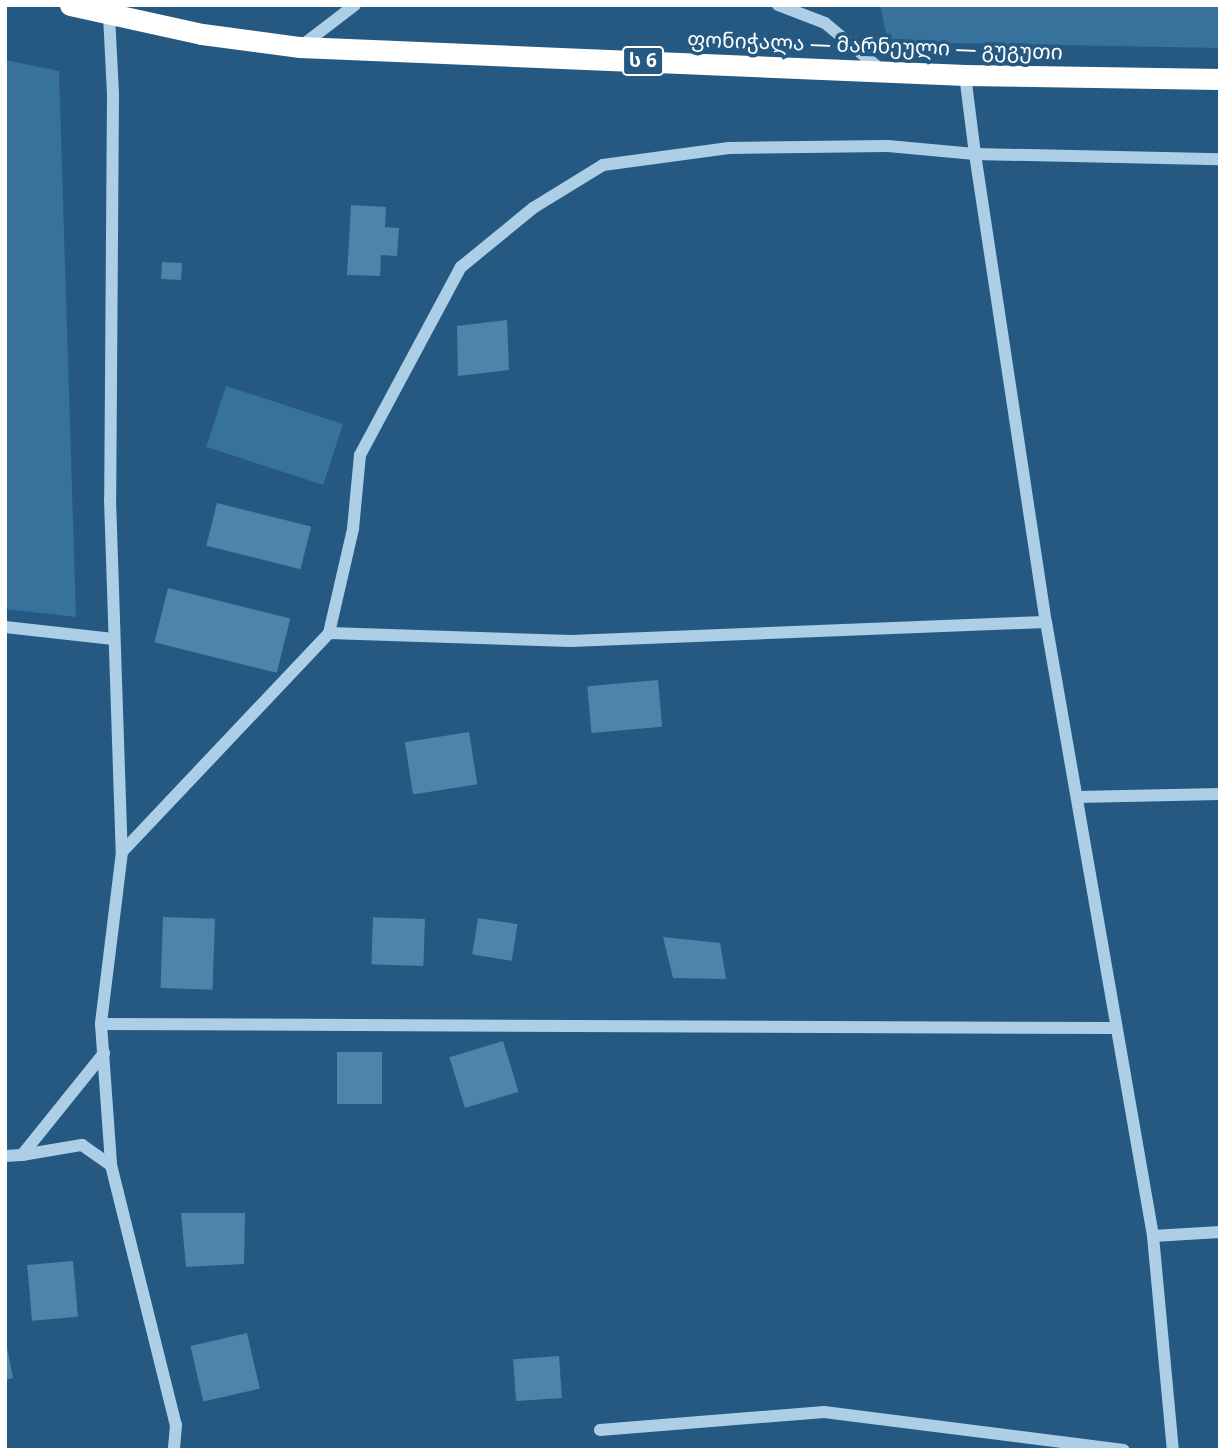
<!DOCTYPE html>
<meta charset="utf-8">
<style>
body{margin:0}
#map{position:relative;width:1225px;height:1455px;overflow:hidden;background:#255981;font-family:"Noto Sans","Noto Sans Georgian",sans-serif}
div>[style]{position:absolute}
[style*='--x']{left:calc(var(--x)*1px);top:calc(var(--y)*1px);width:calc(var(--w)*1px);rotate:calc(var(--a)*1deg)}
.green>*{inset:0;background:#36729c;transform-origin:0 0}
.building>*{inset:0;background:#4e83aa;transform-origin:0 0}
.minor>*{height:12px;margin:-6px;padding:0 6px;transform-origin:6px;border-radius:6px;background:#adcee7}
.highway>*{height:21px;margin:-10.5px;padding:0 10.5px;transform-origin:10.5px;border-radius:10.5px;background:#fff}
span{translate:-50% -50%;white-space:nowrap;text-align:center;line-height:1.15;-webkit-text-stroke:7px #255981;paint-order:stroke}
.shield-label span{padding:2px 5px;background:#255981;border:2px solid;border-radius:5px;-webkit-text-stroke-width:0}
.shield-label{font-size:19px;color:#fff;font-weight:700}
.street-label{font-size:21px;color:#fff}
.frame{position:absolute;inset:0;border:7px solid #fff;pointer-events:none}
</style>
<div id="map">
<div class="green">
<div style="clip-path:polygon(880px 5px,1220px 5px,1220px 48px,888px 42px)"></div>
<div style="clip-path:polygon(5px 60px,59px 71px,76px 617px,5px 609px)"></div>
<div style="left:226px;top:386px;width:123px;height:64px;rotate:18deg"></div>
</div>
<div class="building">
<div style="clip-path:polygon(351px 205px,386px 207px,385px 227px,399px 228px,397px 256px,381px 255px,380px 276px,347px 275px)"></div>
<div style="left:162px;top:262px;width:20px;height:17px;rotate:3deg"></div>
<div style="clip-path:polygon(507px 320px,509px 370px,458px 376px,457px 326px)"></div>
<div style="left:217px;top:503px;width:97px;height:44px;rotate:14deg"></div>
<div style="left:168px;top:588px;width:126px;height:56px;rotate:14deg"></div>
<div style="left:658px;top:680px;width:47px;height:71px;rotate:85deg"></div>
<div style="left:469px;top:732px;width:53px;height:65px;rotate:81deg"></div>
<div style="left:163px;top:917px;width:52px;height:71px;rotate:2deg"></div>
<div style="left:478px;top:918px;width:40px;height:37px;rotate:9deg"></div>
<div style="left:425px;top:919px;width:47px;height:52px;rotate:92deg"></div>
<div style="clip-path:polygon(663px 937px,720px 943px,726px 979px,673px 978px)"></div>
<div style="left:503px;top:1041px;width:53px;height:56px;rotate:73deg"></div>
<div style="left:337px;top:1052px;width:45px;height:52px"></div>
<div style="clip-path:polygon(181px 1213px,245px 1213px,244px 1264px,186px 1267px)"></div>
<div style="left:73px;top:1261px;width:56px;height:46px;rotate:85deg"></div>
<div style="left:247px;top:1333px;width:57px;height:58px;rotate:77deg"></div>
<div style="clip-path:polygon(5px 1337px,13px 1378px,5px 1380px)"></div>
<div style="left:559px;top:1356px;width:42px;height:46px;rotate:86deg"></div>
</div>
<div class="minor">
<div style="--x:778;--y:5;--w:50;--a:21"></div>
<div style="--x:825;--y:23;--w:72;--a:39.9"></div>
<div style="--x:109;--y:15;--w:79;--a:87.1"></div>
<div style="--x:113;--y:94;--w:405;--a:90.4"></div>
<div style="--x:110;--y:499;--w:353;--a:88.1"></div>
<div style="--x:122;--y:852;--w:173;--a:97"></div>
<div style="--x:101;--y:1024;--w:141;--a:85.9"></div>
<div style="--x:111;--y:1165;--w:268;--a:76"></div>
<div style="--x:176;--y:1425;--w:25;--a:95"></div>
<div style="--x:300;--y:47;--w:69;--a:-37.4"></div>
<div style="--x:965;--y:75;--w:80;--a:82.8"></div>
<div style="--x:975;--y:154;--w:245;--a:1.2"></div>
<div style="--x:5;--y:627;--w:109;--a:6.3"></div>
<div style="--x:329;--y:633;--w:107;--a:-77"></div>
<div style="--x:353;--y:529;--w:74;--a:-84.6"></div>
<div style="--x:360;--y:455;--w:213;--a:-61.8"></div>
<div style="--x:461;--y:267;--w:93;--a:-39.3"></div>
<div style="--x:533;--y:208;--w:82;--a:-31.6"></div>
<div style="--x:603;--y:165;--w:127;--a:-7.7"></div>
<div style="--x:729;--y:148;--w:159;--a:-0.7"></div>
<div style="--x:888;--y:146;--w:87;--a:5.3"></div>
<div style="--x:975;--y:154;--w:473;--a:81.4"></div>
<div style="--x:1046;--y:622;--w:623;--a:80.11"></div>
<div style="--x:1153;--y:1236;--w:215;--a:84.7"></div>
<div style="--x:1077;--y:797;--w:143;--a:-1.2"></div>
<div style="--x:122;--y:852;--w:301;--a:-46.6"></div>
<div style="--x:329;--y:633;--w:242;--a:1.9"></div>
<div style="--x:571;--y:641;--w:475;--a:-2.3"></div>
<div style="--x:101;--y:1024;--w:1015;--a:0.23"></div>
<div style="--x:22;--y:1155;--w:61;--a:-9.5"></div>
<div style="--x:82;--y:1145;--w:35;--a:35"></div>
<div style="--x:5;--y:1156;--w:17;--a:-3"></div>
<div style="--x:22;--y:1155;--w:131;--a:-51.2"></div>
<div style="--x:1153;--y:1236;--w:67;--a:-3.4"></div>
<div style="--x:600;--y:1430;--w:225;--a:-4.6"></div>
<div style="--x:824;--y:1412;--w:302;--a:7.2"></div>
</div>
<div class="highway">
<div style="--x:70;--y:5;--w:135;--a:12.4"></div>
<div style="--x:202;--y:34;--w:99;--a:7.6"></div>
<div style="--x:300;--y:47;--w:666;--a:2.41"></div>
<div style="--x:965;--y:75;--w:255;--a:0.9"></div>
</div>
<div class="shield-label">
<span style="left:643px;top:61px">ს 6</span>
</div>
<div class="street-label">
<span style="left:875px;top:45px;rotate:2deg">ფონიჭალა — მარნეული — გუგუთი</span>
</div>
<div class="frame"></div>
</div>
